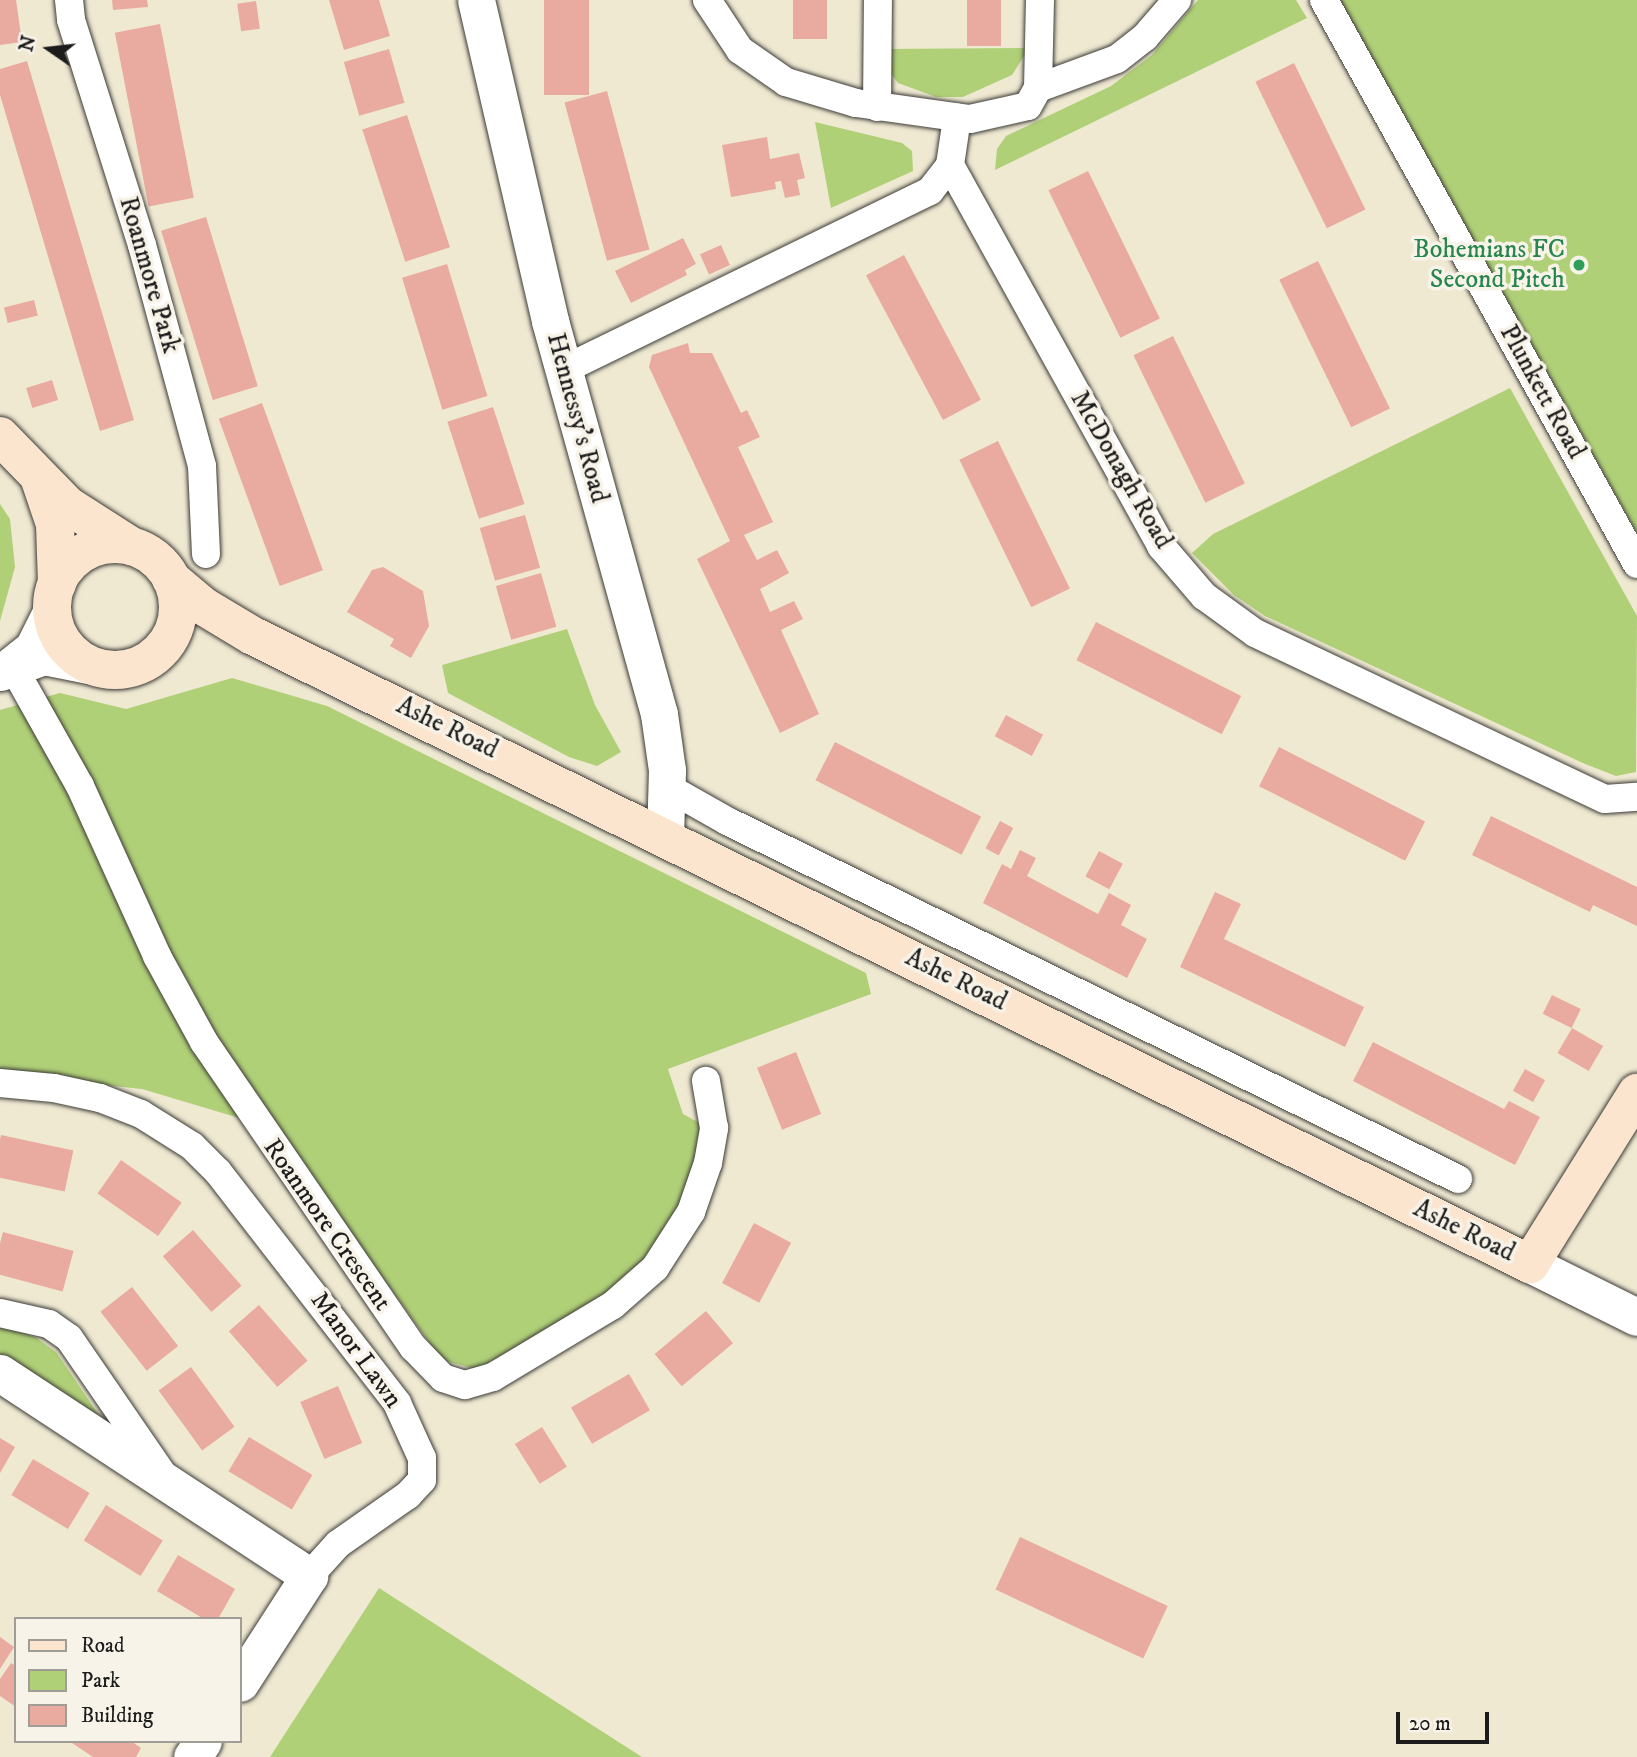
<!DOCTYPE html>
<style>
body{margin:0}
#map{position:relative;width:1637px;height:1757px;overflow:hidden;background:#efe9d2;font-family:"IM FELL DW Pica",serif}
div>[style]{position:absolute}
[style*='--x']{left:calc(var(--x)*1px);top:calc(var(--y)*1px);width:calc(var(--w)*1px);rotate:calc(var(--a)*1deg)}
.green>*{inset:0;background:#b0d078}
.building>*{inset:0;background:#e9aba0;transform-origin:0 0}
.roads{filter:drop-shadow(0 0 2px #3c3b37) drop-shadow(0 0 2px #3c3b37)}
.minor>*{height:28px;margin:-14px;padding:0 14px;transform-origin:14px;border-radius:14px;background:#fff}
.tertiary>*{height:37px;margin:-18.5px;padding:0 18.5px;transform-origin:18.5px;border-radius:18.5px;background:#fff}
.secondary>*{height:38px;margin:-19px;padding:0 19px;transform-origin:19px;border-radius:19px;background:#fbe5cf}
.secondary>.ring{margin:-19px;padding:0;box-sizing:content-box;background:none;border:38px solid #fbe5cf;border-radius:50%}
.dots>*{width:19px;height:19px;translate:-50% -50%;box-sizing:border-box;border:4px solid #f7f3e8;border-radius:50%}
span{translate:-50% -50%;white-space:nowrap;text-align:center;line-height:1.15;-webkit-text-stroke:7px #f7f3e8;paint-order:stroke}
.leisure-label{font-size:26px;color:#27864d}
.right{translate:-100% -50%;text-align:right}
.street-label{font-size:26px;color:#1c1c1c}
.legend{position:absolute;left:14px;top:1617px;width:228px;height:126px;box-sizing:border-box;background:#f7f3e8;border:2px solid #9f9d96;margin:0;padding:9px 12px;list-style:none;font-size:21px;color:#1c1c1c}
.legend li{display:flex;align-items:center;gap:14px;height:35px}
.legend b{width:35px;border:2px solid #9f9d96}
.north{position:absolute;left:14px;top:14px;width:70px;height:70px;-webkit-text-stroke:5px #f7f3e8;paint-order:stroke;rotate:284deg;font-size:19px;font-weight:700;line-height:28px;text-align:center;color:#1c1c1c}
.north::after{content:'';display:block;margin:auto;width:24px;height:32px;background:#1c1c1c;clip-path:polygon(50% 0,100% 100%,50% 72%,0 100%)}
.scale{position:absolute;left:1396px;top:1712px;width:93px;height:32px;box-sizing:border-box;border:4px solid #1c1c1c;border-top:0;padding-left:9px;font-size:21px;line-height:24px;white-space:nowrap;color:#1c1c1c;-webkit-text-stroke:5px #f7f3e8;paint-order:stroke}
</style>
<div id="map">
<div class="green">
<div style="clip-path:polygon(1198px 0,1296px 0,1307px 18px,995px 170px,997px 149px,1006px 136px,1111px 86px,1152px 55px)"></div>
<div style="clip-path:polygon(1339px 0,1637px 0,1637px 533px)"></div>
<div style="clip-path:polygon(1029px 48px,1012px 75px,963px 97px,936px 97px,898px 83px,887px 69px,883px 49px)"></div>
<div style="clip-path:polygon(815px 122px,902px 143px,912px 151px,913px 171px,831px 208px)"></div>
<div style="clip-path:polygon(1510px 388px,1637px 616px,1636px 772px,1616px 776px,1585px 764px,1265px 616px,1234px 595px,1192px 553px,1213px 534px)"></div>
<div style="clip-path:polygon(0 504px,10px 519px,15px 567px,0 621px)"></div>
<div style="clip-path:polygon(567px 629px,595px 705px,621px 752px,597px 766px,569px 757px,448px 693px,442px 665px)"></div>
<div style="clip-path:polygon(232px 678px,327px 706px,866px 973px,871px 994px,668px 1069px,683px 1114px,707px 1127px,682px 1210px,618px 1296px,475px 1369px,442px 1360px,276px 1129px,142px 1089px,0 1074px,0 710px,60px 693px,126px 709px)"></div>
<div style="clip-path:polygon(0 1326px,35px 1337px,56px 1352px,103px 1421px,0 1354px)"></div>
<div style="clip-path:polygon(379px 1588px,642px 1757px,270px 1757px)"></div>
</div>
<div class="building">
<div style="clip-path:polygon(0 0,16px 0,22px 42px,0 45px)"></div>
<div style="clip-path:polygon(112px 0,147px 0,148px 7px,113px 10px)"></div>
<div style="clip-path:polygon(329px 0,379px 0,390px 36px,344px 50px)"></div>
<div style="left:544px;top:0;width:45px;height:95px"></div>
<div style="left:793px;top:0;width:34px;height:39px"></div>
<div style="left:967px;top:0;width:34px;height:46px"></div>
<div style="left:256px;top:1px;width:28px;height:19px;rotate:82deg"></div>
<div style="left:160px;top:24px;width:177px;height:46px;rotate:79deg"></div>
<div style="left:389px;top:49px;width:56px;height:47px;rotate:74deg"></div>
<div style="clip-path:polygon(27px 61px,134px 420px,100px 431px,0 95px,0 69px)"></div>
<div style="left:1294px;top:63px;width:163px;height:43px;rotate:64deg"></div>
<div style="left:607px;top:91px;width:164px;height:44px;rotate:75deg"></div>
<div style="left:407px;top:115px;width:139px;height:47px;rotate:72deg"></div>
<div style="clip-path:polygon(767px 137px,770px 159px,799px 153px,805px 178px,797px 180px,800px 195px,785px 198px,781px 181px,775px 182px,776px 189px,731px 197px,722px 145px)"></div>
<div style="left:1088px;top:171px;width:164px;height:44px;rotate:64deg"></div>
<div style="left:206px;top:217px;width:177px;height:47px;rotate:73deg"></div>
<div style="clip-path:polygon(683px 238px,696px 264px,685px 270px,687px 275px,631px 303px,615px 271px)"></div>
<div style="left:721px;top:245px;width:22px;height:23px;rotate:66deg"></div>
<div style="left:904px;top:255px;width:164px;height:43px;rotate:62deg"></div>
<div style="left:1318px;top:261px;width:164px;height:43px;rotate:64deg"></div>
<div style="left:447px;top:264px;width:138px;height:47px;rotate:73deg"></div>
<div style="left:34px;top:300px;width:16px;height:31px;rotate:76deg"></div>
<div style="left:1173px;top:336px;width:164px;height:44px;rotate:64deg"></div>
<div style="clip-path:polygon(688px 343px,690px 353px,712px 353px,741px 413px,747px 410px,760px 437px,738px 447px,773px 522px,744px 535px,757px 560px,777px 550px,789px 573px,760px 589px,770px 612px,794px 601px,803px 619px,781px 630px,819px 714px,780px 733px,697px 559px,730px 541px,649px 367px,652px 355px)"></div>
<div style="left:52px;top:380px;width:21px;height:27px;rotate:73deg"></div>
<div style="left:262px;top:403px;width:178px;height:46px;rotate:70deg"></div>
<div style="left:493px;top:407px;width:102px;height:48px;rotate:72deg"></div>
<div style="left:998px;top:441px;width:164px;height:43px;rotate:64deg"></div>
<div style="left:525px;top:515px;width:55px;height:47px;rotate:74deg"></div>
<div style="clip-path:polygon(383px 567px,423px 591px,429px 626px,411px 658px,390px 646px,394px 639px,347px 612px,372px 570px)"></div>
<div style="left:541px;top:573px;width:56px;height:47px;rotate:74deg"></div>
<div style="left:1096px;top:622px;width:163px;height:43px;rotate:27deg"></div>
<div style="left:1006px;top:715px;width:42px;height:24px;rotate:28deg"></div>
<div style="left:835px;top:742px;width:164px;height:43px;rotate:27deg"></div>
<div style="left:1279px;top:747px;width:164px;height:44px;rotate:27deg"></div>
<div style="clip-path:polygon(1491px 816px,1637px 887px,1637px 926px,1593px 905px,1590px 912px,1472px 855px)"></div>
<div style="left:1000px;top:821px;width:15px;height:31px;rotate:28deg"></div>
<div style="clip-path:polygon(1020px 850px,1036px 858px,1027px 876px,1098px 914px,1109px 893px,1131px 905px,1121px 925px,1147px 939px,1127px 978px,983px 903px,1002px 864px,1011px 869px)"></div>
<div style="left:1099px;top:851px;width:27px;height:29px;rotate:28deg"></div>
<div style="clip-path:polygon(1215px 892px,1241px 904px,1224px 939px,1364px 1007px,1345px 1047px,1180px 967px)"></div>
<div style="left:1552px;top:995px;width:32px;height:21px;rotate:26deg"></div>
<div style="left:1572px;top:1028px;width:36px;height:29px;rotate:30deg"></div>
<div style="clip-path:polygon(1373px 1042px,1504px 1109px,1509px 1101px,1540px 1117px,1515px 1165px,1353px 1081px)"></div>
<div style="left:796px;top:1052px;width:67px;height:42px;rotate:68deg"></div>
<div style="left:1525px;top:1069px;width:23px;height:25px;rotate:29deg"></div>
<div style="left:1px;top:1135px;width:74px;height:42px;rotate:12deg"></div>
<div style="left:121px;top:1160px;width:74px;height:41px;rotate:35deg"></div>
<div style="left:754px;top:1223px;width:42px;height:68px;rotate:28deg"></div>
<div style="left:193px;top:1230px;width:74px;height:40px;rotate:49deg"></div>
<div style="left:3px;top:1232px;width:73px;height:42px;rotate:15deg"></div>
<div style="left:132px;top:1287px;width:75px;height:40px;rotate:52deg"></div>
<div style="left:259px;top:1305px;width:74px;height:40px;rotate:49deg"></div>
<div style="left:706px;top:1311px;width:42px;height:67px;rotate:50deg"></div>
<div style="left:191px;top:1367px;width:74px;height:40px;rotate:54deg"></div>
<div style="left:629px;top:1374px;width:42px;height:67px;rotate:60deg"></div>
<div style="left:338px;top:1386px;width:62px;height:41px;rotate:67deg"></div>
<div style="left:542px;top:1427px;width:47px;height:32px;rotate:58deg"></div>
<div style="left:249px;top:1437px;width:74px;height:40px;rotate:31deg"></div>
<div style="clip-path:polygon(0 1438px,15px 1447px,0 1473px)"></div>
<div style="left:33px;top:1459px;width:66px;height:42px;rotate:31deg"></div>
<div style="left:106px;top:1505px;width:67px;height:42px;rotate:32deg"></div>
<div style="left:1020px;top:1537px;width:163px;height:58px;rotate:25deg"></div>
<div style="clip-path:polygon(178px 1555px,235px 1589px,218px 1619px,204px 1619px,157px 1591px)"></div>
<div style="clip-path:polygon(0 1637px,14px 1647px,0 1669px)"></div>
<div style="clip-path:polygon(11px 1663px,16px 1666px,16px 1707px,0 1696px,0 1679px)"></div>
<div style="clip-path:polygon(69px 1741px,131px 1741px,141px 1748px,136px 1757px,93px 1757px)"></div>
</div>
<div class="roads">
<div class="minor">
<div style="--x:69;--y:0;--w:20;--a:84"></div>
<div style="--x:71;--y:20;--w:236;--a:72.5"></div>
<div style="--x:142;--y:245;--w:229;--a:74.8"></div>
<div style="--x:202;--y:466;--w:88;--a:87.4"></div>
<div style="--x:707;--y:0;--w:60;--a:56.6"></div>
<div style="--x:740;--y:50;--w:56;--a:34.8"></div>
<div style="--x:786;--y:82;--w:73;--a:16.7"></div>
<div style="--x:856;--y:103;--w:115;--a:8"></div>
<div style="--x:970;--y:119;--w:59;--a:-12.6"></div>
<div style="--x:1028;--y:106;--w:21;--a:-61"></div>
<div style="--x:1038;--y:88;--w:84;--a:-20.2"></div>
<div style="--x:1117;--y:59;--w:36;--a:-38"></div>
<div style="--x:1145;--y:37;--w:49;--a:-49.1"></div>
<div style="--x:1324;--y:0;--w:645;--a:60.97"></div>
<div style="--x:1038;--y:88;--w:88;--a:-88.7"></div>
<div style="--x:877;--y:107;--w:107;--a:-89.5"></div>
<div style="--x:950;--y:165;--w:436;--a:61"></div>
<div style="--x:1161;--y:546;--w:66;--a:49.3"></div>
<div style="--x:1204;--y:596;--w:63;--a:36"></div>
<div style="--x:1255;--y:633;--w:387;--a:25.4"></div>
<div style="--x:1605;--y:799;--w:32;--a:-4"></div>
<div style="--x:563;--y:370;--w:408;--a:-26"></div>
<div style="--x:930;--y:191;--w:33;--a:-52"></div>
<div style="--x:950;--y:165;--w:48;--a:-81.5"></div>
<div style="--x:12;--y:665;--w:139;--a:60.7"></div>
<div style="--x:80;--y:786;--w:187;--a:65.6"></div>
<div style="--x:157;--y:956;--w:98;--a:61.3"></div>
<div style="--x:204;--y:1042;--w:370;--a:55.6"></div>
<div style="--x:413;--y:1347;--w:43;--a:45.9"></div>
<div style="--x:443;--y:1378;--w:23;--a:18"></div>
<div style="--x:465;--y:1385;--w:29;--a:-16"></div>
<div style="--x:493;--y:1377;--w:140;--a:-31"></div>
<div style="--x:613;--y:1305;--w:56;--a:-41.4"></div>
<div style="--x:655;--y:1268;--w:67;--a:-57.3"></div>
<div style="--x:691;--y:1212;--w:52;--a:-70.9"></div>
<div style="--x:708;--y:1163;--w:36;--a:-80"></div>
<div style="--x:714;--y:1128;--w:48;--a:-99.7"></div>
<div style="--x:667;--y:787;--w:69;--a:29.5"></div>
<div style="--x:727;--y:821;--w:814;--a:26.09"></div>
<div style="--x:0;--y:1083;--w:54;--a:5.3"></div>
<div style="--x:54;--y:1088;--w:47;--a:12.3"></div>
<div style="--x:100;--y:1098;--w:44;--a:21.3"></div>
<div style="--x:141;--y:1114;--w:60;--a:32.1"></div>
<div style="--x:192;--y:1146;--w:37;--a:45"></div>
<div style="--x:218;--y:1172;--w:292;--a:52.2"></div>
<div style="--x:397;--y:1403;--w:60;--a:65.6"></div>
<div style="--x:422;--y:1458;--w:22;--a:90"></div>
<div style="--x:422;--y:1480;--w:21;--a:133"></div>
<div style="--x:408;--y:1495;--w:85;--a:145"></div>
<div style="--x:338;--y:1544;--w:43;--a:132.2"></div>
<div style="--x:0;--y:1313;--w:50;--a:12.7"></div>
<div style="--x:49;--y:1324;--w:24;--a:35"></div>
<div style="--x:69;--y:1338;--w:168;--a:55.5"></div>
</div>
<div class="tertiary">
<div style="--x:476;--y:0;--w:329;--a:77"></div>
<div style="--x:550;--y:321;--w:408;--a:74.5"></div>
<div style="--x:659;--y:714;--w:57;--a:81.9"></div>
<div style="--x:667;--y:770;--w:66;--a:91.7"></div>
<div style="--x:12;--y:665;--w:27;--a:-39"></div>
<div style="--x:33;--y:648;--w:42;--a:-63.4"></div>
<div style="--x:0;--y:672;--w:47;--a:-20"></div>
<div style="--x:44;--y:656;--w:51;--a:11.3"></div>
<div style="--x:1530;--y:1264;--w:119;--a:26.4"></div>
<div style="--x:0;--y:1373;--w:370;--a:33.3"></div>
<div style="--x:309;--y:1576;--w:127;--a:122.8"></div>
<div style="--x:192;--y:1757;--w:19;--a:-55"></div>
</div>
<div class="secondary">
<div style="--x:0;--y:436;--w:96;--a:45.8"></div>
<div style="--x:67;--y:505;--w:76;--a:32.6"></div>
<div style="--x:40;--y:480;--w:46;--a:71.2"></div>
<div style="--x:55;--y:524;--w:60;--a:88.1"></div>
<div class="ring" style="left:52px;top:544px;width:88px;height:88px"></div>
<div style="--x:171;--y:579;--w:42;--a:40.2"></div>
<div style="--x:203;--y:606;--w:58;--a:31"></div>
<div style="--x:253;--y:636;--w:1423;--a:26.19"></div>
<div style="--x:1530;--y:1264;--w:202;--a:-58"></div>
</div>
</div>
<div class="dots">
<div style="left:1579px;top:265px;background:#2e9e5b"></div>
</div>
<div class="leisure-label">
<span class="right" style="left:1565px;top:265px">Bohemians FC<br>Second Pitch</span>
</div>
<div class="street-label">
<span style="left:149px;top:275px;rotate:74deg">Roanmore Park</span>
<span style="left:1542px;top:392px;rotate:61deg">Plunkett Road</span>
<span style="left:577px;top:418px;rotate:75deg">Hennessy's Road</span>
<span style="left:1121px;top:470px;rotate:60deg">McDonagh Road</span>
<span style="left:447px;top:728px;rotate:26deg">Ashe Road</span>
<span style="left:956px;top:980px;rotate:26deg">Ashe Road</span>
<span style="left:327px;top:1225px;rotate:55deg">Roanmore Crescent</span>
<span style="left:1464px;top:1231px;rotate:26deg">Ashe Road</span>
<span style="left:356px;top:1350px;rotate:54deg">Manor Lawn</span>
</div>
<ul class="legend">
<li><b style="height:9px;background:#fbe5cf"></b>Road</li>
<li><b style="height:19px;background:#b0d078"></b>Park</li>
<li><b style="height:19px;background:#e9aba0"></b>Building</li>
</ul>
<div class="north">N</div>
<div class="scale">20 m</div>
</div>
